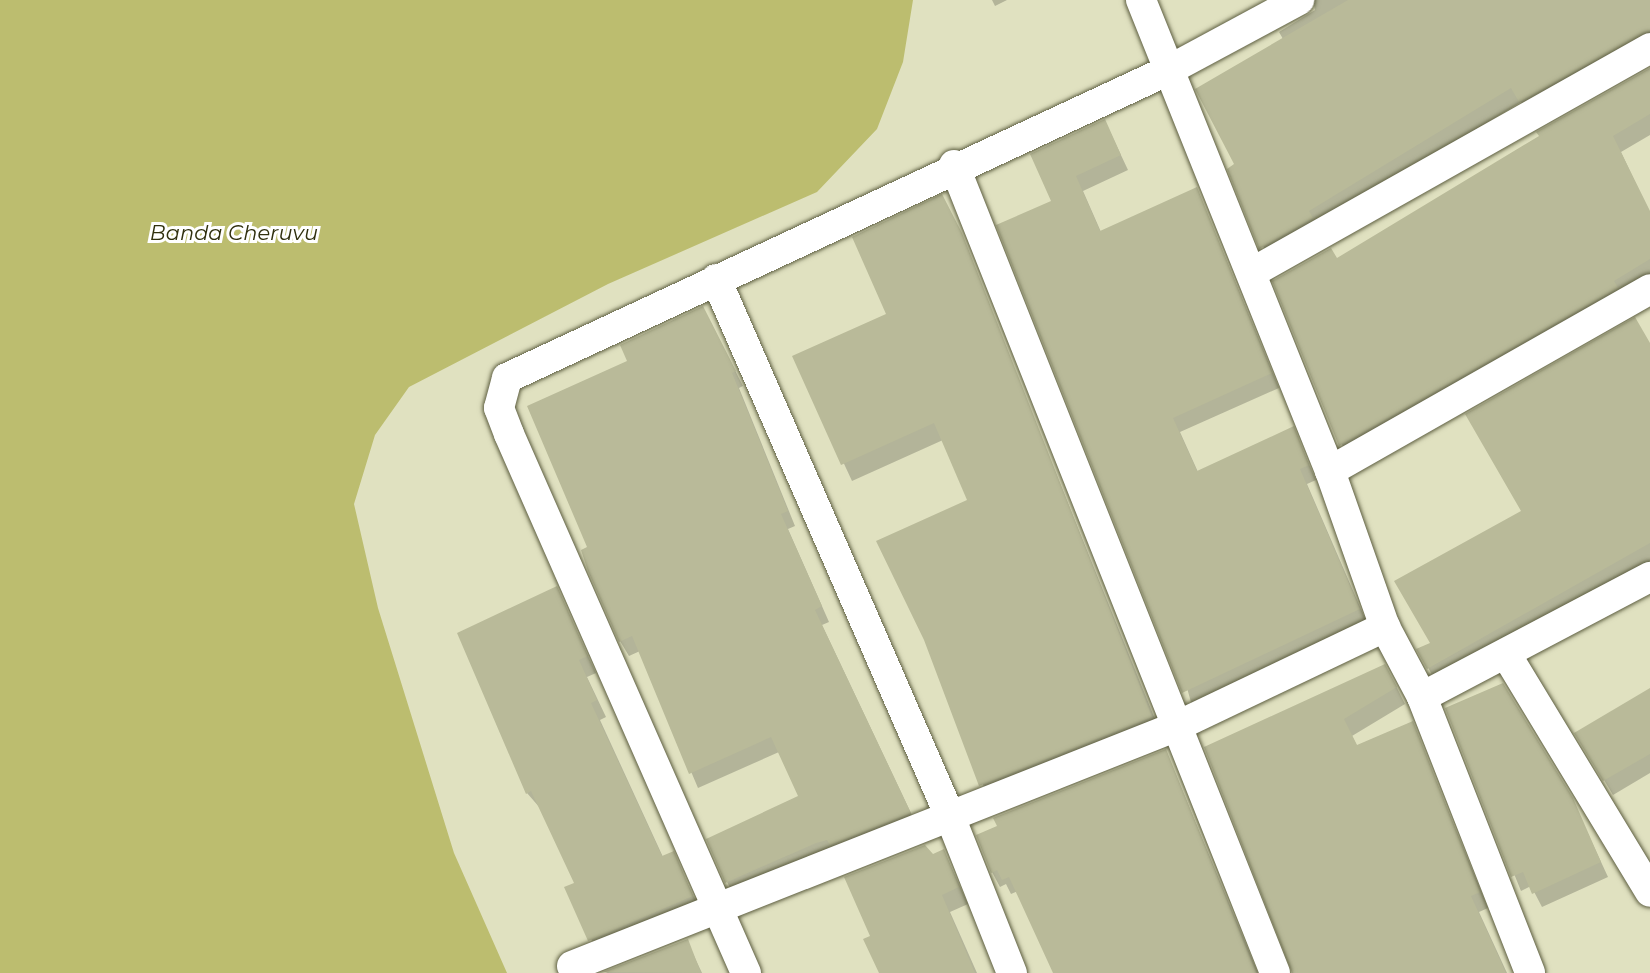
<!DOCTYPE html>
<style>
body{margin:0}
#map{position:relative;width:1650px;height:973px;overflow:hidden;background:#e0e1c0;font-family:Montserrat,sans-serif}
div>[style]{position:absolute}
[style*='--x']{left:calc(var(--x)*1px);top:calc(var(--y)*1px);width:calc(var(--w)*1px);rotate:calc(var(--a)*1deg)}
.water>*{inset:0;background:#bcbd6f}
.shadow>*{inset:0;background:#0003}
.building>*{inset:0;background:#b9ba99}
.roads{filter:drop-shadow(0 0 2px #5d5e40) drop-shadow(0 0 2px #5d5e40)}
.street>*{height:30px;margin:-15px;padding:0 15px;transform-origin:15px;border-radius:15px;background:#fff}
span{translate:-50% -50%;white-space:nowrap;text-align:center;line-height:1.15;-webkit-text-stroke:6px #fff;paint-order:stroke}
.water-label{font-size:21px;color:#30300e;font-style:italic}
</style>
<div id="map">
<div class="water">
<div style="clip-path:polygon(0 0,913px 0,903px 62px,877px 129px,817px 192px,608px 284px,409px 387px,375px 435px,354px 504px,378px 608px,454px 853px,507px 973px,0 973px)"></div>
</div>
<div class="shadow">
<div style="clip-path:polygon(992px 0,1007px 0,995px 6px)"></div>
<div style="clip-path:polygon(1313px 0,1650px 0,1650px 48px,1529px 117px,1521px 102px,1316px 227px,1269px 263px,1236px 165px,1283px 39px,1279px 32px,1315px 10px)"></div>
<div style="clip-path:polygon(1650px 70px,1650px 135px,1621px 152px,1650px 214px,1650px 279px,1349px 461px,1274px 282px,1337px 260px)"></div>
<div style="clip-path:polygon(1105px 121px,1128px 170px,1083px 191px,1101px 232px,1197px 189px,1279px 388px,1180px 432px,1198px 472px,1293px 428px,1316px 480px,1307px 484px,1367px 623px,1192px 706px,1053px 202px)"></div>
<div style="clip-path:polygon(951px 213px,1161px 734px,990px 802px,925px 639px,969px 500px,943px 440px,852px 481px,794px 356px,888px 314px)"></div>
<div style="clip-path:polygon(711px 323px,743px 386px,739px 388px,795px 526px,788px 529px,829px 622px,822px 625px,918px 828px,735px 897px,727px 882px,800px 797px,779px 752px,698px 788px,640px 651px,629px 656px,620px 641px,589px 548px)"></div>
<div style="clip-path:polygon(1650px 346px,1650px 568px,1439px 687px,1418px 650px,1432px 644px,1523px 512px)"></div>
<div style="clip-path:polygon(556px 588px,596px 673px,587px 677px,606px 717px,600px 720px,663px 857px,673px 853px,702px 914px,600px 957px,566px 888px,576px 883px,540px 808px,527px 793px)"></div>
<div style="clip-path:polygon(1394px 682px,1405px 704px,1352px 736px,1357px 746px,1412px 723px,1488px 908px,1479px 912px,1507px 973px,1299px 973px,1206px 748px)"></div>
<div style="clip-path:polygon(1650px 690px,1650px 773px,1613px 795px,1576px 733px)"></div>
<div style="clip-path:polygon(1447px 708px,1572px 799px,1608px 877px,1542px 907px,1531px 886px,1521px 891px)"></div>
<div style="clip-path:polygon(1166px 751px,1258px 973px,1056px 973px,1018px 891px,1011px 894px,1006px 884px,1000px 887px,992px 872px)"></div>
<div style="clip-path:polygon(944px 851px,968px 904px,950px 912px,977px 973px,880px 973px,872px 937px,933px 856px)"></div>
<div style="clip-path:polygon(687px 941px,702px 973px,605px 973px)"></div>
</div>
<div class="building">
<div style="clip-path:polygon(1348px 0,1650px 0,1650px 31px,1519px 102px,1511px 88px,1309px 211px,1313px 218px,1259px 249px,1227px 169px,1234px 164px,1195px 89px)"></div>
<div style="clip-path:polygon(1650px 68px,1650px 114px,1613px 136px,1650px 211px,1650px 259px,1614px 281px,1618px 288px,1339px 446px,1272px 281px,1331px 248px,1337px 258px,1539px 136px,1536px 132px)"></div>
<div style="clip-path:polygon(1105px 119px,1121px 155px,1076px 176px,1100px 231px,1197px 187px,1272px 373px,1173px 418px,1197px 471px,1294px 426px,1309px 465px,1300px 469px,1360px 609px,1182px 693px,996px 225px,1051px 201px,1030px 154px)"></div>
<div style="clip-path:polygon(942px 194px,962px 233px,1152px 717px,979px 786px,924px 640px,876px 541px,967px 500px,934px 423px,841px 465px,792px 356px,886px 314px,852px 237px)"></div>
<div style="clip-path:polygon(703px 306px,736px 371px,732px 373px,788px 511px,781px 514px,822px 606px,815px 610px,911px 813px,830px 845px,827px 840px,816px 843px,725px 883px,706px 839px,798px 796px,771px 737px,689px 774px,632px 636px,619px 642px,588px 571px,581px 550px,587px 547px,527px 406px,627px 361px,620px 345px)"></div>
<div style="clip-path:polygon(1635px 317px,1650px 343px,1650px 543px,1427px 669px,1416px 649px,1430px 643px,1394px 581px,1521px 511px,1465px 414px)"></div>
<div style="clip-path:polygon(557px 586px,588px 656px,579px 660px,597px 700px,591px 703px,662px 856px,674px 851px,693px 896px,588px 941px,564px 887px,574px 883px,531px 791px,526px 794px,457px 633px)"></div>
<div style="clip-path:polygon(1385px 664px,1397px 687px,1344px 719px,1357px 745px,1413px 721px,1480px 892px,1471px 896px,1506px 973px,1292px 973px,1204px 747px)"></div>
<div style="clip-path:polygon(1503px 683px,1573px 798px,1601px 862px,1532px 894px,1523px 872px,1511px 877px,1445px 708px)"></div>
<div style="clip-path:polygon(1650px 688px,1650px 754px,1603px 781px,1574px 733px)"></div>
<div style="clip-path:polygon(1166px 749px,1256px 973px,1053px 973px,1009px 877px,1002px 880px,997px 870px,991px 873px,976px 835px,997px 826px,993px 818px)"></div>
<div style="clip-path:polygon(925px 845px,933px 854px,944px 849px,959px 887px,942px 895px,975px 973px,879px 973px,863px 939px,870px 936px,844px 877px)"></div>
<div style="clip-path:polygon(688px 939px,701px 973px,603px 972px)"></div>
</div>
<div class="roads">
<div class="street">
<div style="--x:1141;--y:0;--w:508;--a:68.14"></div>
<div style="--x:1330;--y:471;--w:165;--a:70.6"></div>
<div style="--x:1385;--y:627;--w:79;--a:62.1"></div>
<div style="--x:1422;--y:697;--w:296;--a:68.6"></div>
<div style="--x:954;--y:165;--w:869;--a:68.33"></div>
<div style="--x:1253;--y:272;--w:456;--a:-29.4"></div>
<div style="--x:716;--y:279;--w:584;--a:66.47"></div>
<div style="--x:949;--y:814;--w:171;--a:68.4"></div>
<div style="--x:1330;--y:471;--w:368;--a:-29.6"></div>
<div style="--x:1506;--y:654;--w:278;--a:58.8"></div>
<div style="--x:1422;--y:697;--w:258;--a:-27.8"></div>
<div style="--x:572;--y:966;--w:649;--a:-21.62"></div>
<div style="--x:1175;--y:727;--w:233;--a:-25.5"></div>
<div style="--x:746;--y:973;--w:589;--a:-113.74"></div>
<div style="--x:509;--y:434;--w:28;--a:-111"></div>
<div style="--x:499;--y:408;--w:31;--a:-75"></div>
<div style="--x:507;--y:378;--w:730;--a:-24.95"></div>
<div style="--x:1169;--y:70;--w:148;--a:-28.3"></div>
</div>
</div>
<div class="water-label">
<span style="left:234px;top:233px">Banda Cheruvu</span>
</div>
</div>
